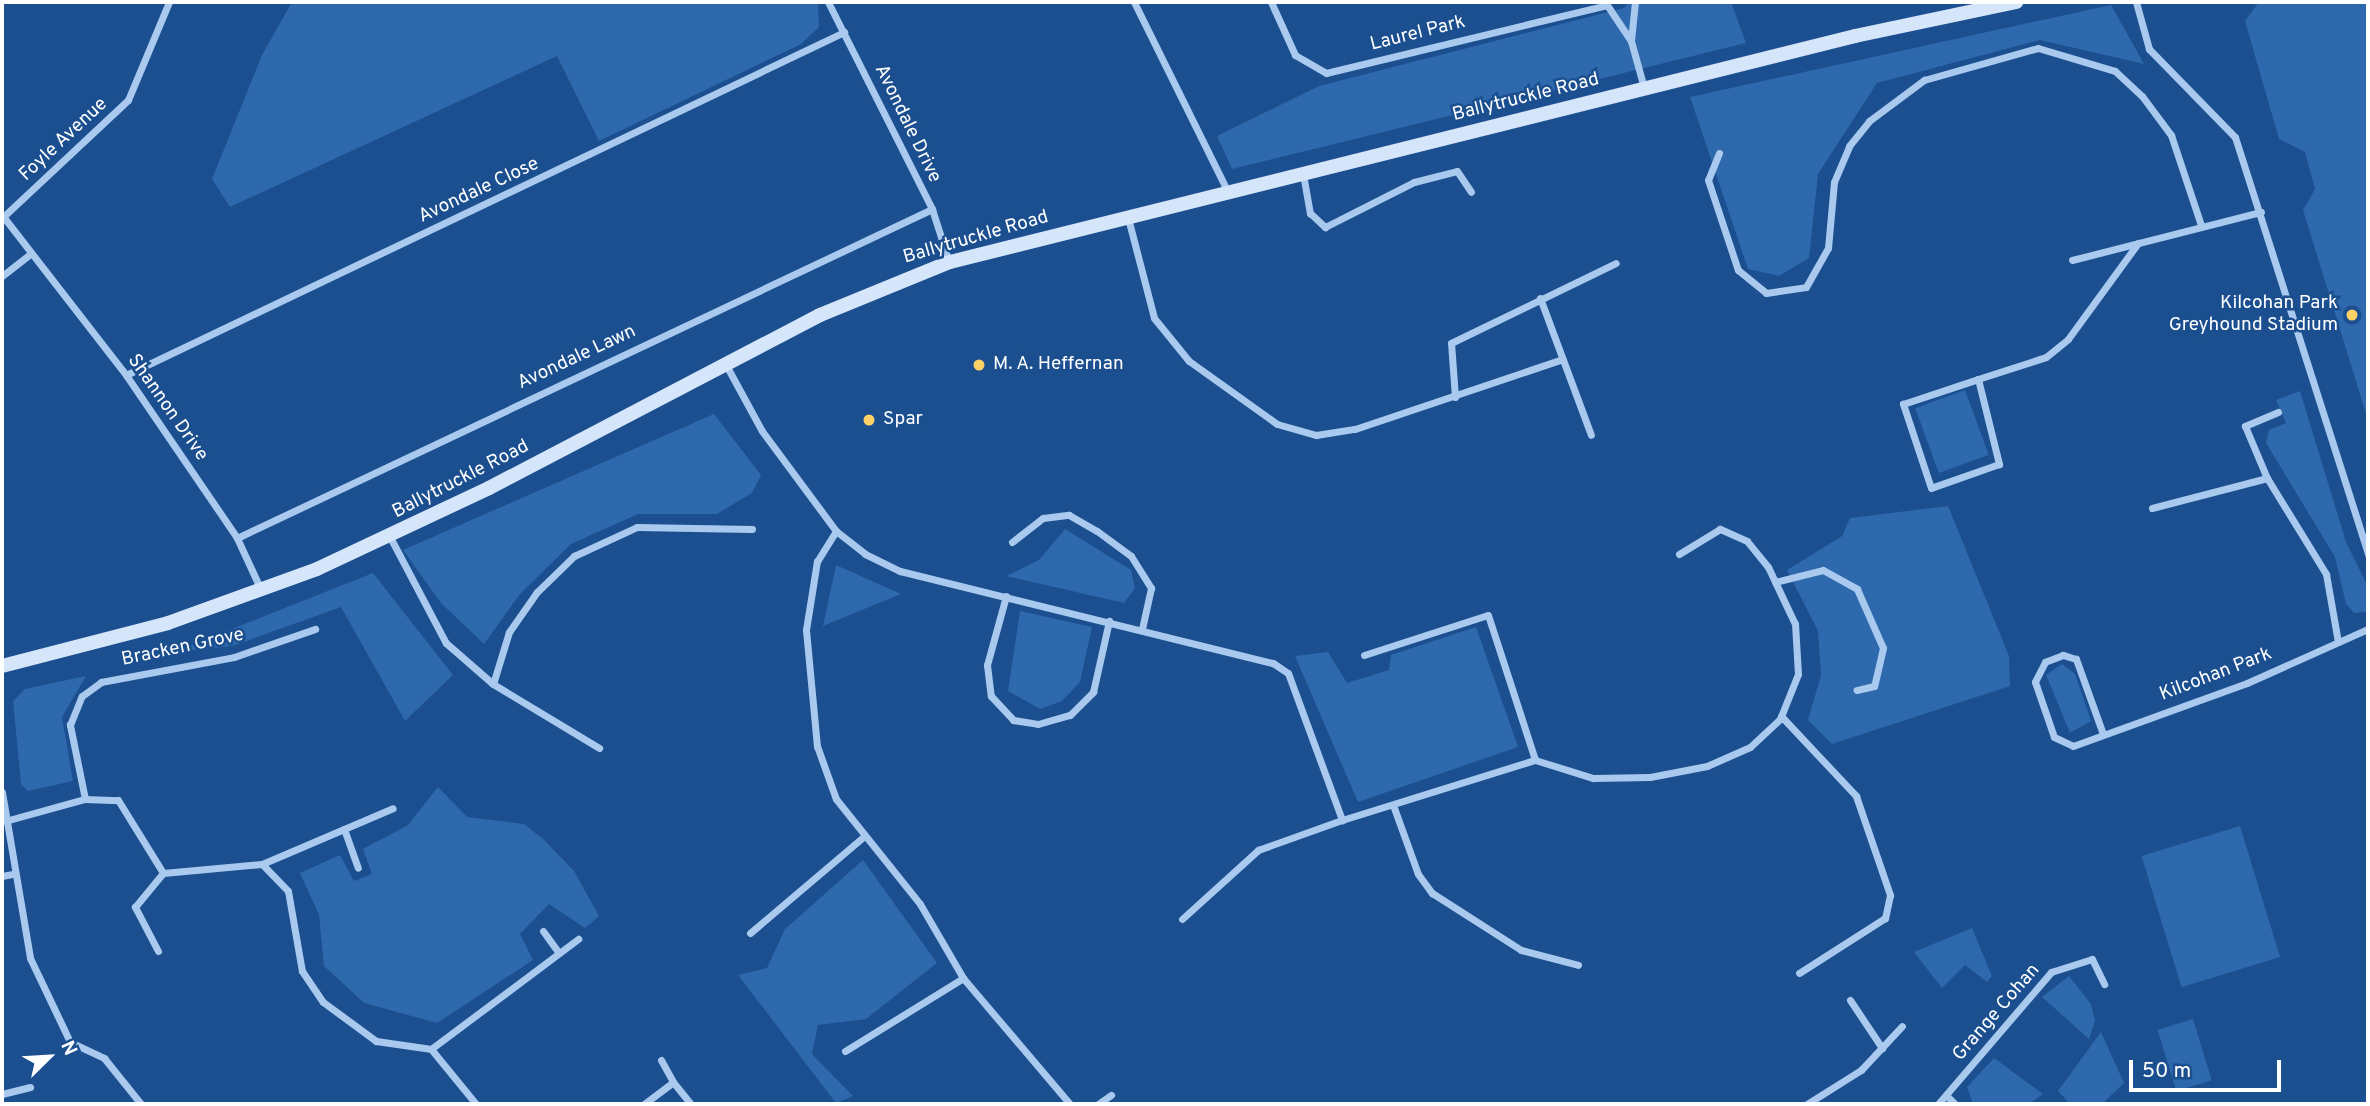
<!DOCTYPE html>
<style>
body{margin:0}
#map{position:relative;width:2370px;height:1106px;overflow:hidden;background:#1b4f8f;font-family:Overpass,sans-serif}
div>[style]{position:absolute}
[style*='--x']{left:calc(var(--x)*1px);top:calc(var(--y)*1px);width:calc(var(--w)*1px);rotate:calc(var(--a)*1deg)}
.green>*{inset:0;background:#2e69ad;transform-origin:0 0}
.street>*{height:7px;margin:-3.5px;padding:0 3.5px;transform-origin:3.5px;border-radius:3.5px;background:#a9c9ee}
.secondary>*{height:14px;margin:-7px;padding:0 7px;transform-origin:7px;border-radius:7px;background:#d6e6fa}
.dots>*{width:19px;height:19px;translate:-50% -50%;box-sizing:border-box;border:4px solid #1b4f8f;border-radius:50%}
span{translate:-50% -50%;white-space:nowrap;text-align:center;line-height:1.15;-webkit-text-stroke:5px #1b4f8f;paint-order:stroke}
.street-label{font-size:19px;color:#fff}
.poi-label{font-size:19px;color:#fff}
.right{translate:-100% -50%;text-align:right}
.left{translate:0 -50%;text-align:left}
.frame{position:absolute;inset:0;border:4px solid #fff;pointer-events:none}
.north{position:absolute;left:14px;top:1022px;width:70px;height:70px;-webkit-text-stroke:5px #1b4f8f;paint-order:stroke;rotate:66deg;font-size:19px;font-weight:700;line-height:28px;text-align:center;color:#fff}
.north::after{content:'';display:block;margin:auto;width:24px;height:32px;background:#fff;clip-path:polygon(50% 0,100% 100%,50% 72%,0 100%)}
.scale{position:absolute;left:2129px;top:1060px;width:152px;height:32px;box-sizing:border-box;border:4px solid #fff;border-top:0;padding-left:9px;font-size:21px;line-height:24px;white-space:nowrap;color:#fff;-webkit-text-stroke:5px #1b4f8f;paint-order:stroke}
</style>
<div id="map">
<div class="green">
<div style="clip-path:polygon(292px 2px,818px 2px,819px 27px,801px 44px,599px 141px,557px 56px,230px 207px,212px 179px,262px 55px)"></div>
<div style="clip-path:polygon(1629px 2px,1731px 2px,1746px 43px,1232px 169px,1217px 136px,1319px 86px,1624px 8px)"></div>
<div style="clip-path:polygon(2259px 2px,2368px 2px,2368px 420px,2303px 210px,2315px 189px,2305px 152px,2279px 139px,2245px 21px)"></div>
<div style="clip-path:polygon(2111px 5px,2144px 64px,2040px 40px,1877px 83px,1818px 174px,1809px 258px,1779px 276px,1748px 269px,1690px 97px)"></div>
<div style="left:1965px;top:390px;width:69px;height:53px;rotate:70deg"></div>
<div style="clip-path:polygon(2300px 391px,2346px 542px,2368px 587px,2366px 612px,2354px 613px,2346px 604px,2335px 557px,2266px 443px,2269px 430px,2286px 423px,2276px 400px)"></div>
<div style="clip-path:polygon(714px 414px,761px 475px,752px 493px,717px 514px,638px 514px,571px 544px,520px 594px,484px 644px,441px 603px,403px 550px)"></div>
<div style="clip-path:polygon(1948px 506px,2009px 656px,2010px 686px,1832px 744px,1808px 720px,1821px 675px,1818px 631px,1787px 570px,1842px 536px,1850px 518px)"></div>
<div style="clip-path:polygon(1065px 529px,1131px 570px,1135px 588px,1124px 603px,1006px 576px,1039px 560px)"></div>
<div style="clip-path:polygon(836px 565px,901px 594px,823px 626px)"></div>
<div style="clip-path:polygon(373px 573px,453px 675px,405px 721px,341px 607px,232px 646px,174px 652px)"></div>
<div style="clip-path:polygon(1020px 611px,1092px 627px,1080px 682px,1062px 701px,1040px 709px,1008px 691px)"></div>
<div style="clip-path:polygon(1476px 627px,1518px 747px,1358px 802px,1295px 656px,1328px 652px,1347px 683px,1389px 670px,1391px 655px)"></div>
<div style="clip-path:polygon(2062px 664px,2075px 674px,2091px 721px,2070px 733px,2046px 675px)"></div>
<div style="clip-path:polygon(86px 676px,62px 717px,73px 781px,28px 791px,21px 784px,13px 701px,25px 689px)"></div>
<div style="clip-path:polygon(438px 787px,467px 817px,524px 824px,543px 839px,574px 871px,599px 916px,585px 928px,549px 904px,520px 934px,533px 960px,437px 1023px,364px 1003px,324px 966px,319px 915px,300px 873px,340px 855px,354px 881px,372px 874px,363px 849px,408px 825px)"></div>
<div style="left:2240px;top:826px;width:137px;height:103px;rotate:73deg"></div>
<div style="clip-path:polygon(863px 860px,937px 963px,866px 1019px,818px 1025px,812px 1054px,853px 1096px,836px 1103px,738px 975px,767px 968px,785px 929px)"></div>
<div style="clip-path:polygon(1972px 928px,1992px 976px,1987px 982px,1965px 965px,1942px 988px,1914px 952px)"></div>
<div style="clip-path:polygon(2069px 976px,2091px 1004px,2095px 1021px,2089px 1039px,2042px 997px)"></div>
<div style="left:2193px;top:1019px;width:64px;height:37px;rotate:73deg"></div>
<div style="clip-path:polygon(2101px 1032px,2124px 1083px,2102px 1104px,2070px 1104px,2058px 1091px)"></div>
<div style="clip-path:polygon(1994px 1058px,2043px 1094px,2029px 1104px,1973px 1104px,1967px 1087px)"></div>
</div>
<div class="street">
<div style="--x:828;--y:2;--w:232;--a:63.3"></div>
<div style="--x:932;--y:209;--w:56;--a:72.2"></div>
<div style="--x:1134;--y:2;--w:212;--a:63.7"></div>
<div style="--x:1271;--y:2;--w:58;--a:65.6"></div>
<div style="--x:1295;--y:55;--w:36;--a:30"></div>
<div style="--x:1326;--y:73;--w:289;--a:-13.6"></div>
<div style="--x:1607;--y:5;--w:43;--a:56.3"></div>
<div style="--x:1635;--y:2;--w:39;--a:96"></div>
<div style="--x:1631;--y:41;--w:49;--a:74.5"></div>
<div style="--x:2136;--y:2;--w:49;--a:74.5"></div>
<div style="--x:2149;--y:49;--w:123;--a:45.7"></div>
<div style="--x:2235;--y:137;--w:439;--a:72.3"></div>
<div style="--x:1719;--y:153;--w:29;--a:112"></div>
<div style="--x:1708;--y:180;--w:95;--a:71.6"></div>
<div style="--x:1738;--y:270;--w:36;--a:39"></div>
<div style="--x:1766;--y:293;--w:40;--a:-8.5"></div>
<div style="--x:1806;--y:287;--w:45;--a:-60.6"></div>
<div style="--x:1828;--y:248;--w:66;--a:-84.8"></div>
<div style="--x:1834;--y:182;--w:39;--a:-67"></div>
<div style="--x:1849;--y:146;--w:32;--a:-51"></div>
<div style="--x:1869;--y:121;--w:69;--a:-36.7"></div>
<div style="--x:1924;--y:80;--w:118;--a:-15.7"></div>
<div style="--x:2038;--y:48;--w:80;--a:16.6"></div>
<div style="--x:2115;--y:71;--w:37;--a:43"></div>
<div style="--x:2142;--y:96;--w:49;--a:53.4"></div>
<div style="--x:2171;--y:135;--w:95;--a:71.6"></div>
<div style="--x:1303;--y:174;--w:40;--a:80"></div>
<div style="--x:1310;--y:213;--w:21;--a:43"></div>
<div style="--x:1325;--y:227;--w:100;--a:-26.8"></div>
<div style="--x:1414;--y:182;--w:44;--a:-14.3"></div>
<div style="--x:1457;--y:171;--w:25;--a:56"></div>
<div style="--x:2;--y:215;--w:202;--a:52.2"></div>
<div style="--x:126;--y:375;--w:197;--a:55.7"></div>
<div style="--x:237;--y:538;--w:57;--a:65.2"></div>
<div style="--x:3;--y:217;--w:171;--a:-43.1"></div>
<div style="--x:128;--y:100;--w:106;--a:-67.3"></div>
<div style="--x:1128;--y:218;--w:103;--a:75.4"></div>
<div style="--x:1154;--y:318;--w:55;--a:50.9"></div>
<div style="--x:1189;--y:361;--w:108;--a:35.6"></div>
<div style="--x:1277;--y:424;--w:41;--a:15.8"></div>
<div style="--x:1316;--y:435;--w:39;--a:-9"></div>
<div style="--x:1355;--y:429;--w:219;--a:-18.6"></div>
<div style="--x:2072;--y:260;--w:195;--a:-14.3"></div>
<div style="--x:2;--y:276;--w:37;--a:-38"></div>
<div style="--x:1540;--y:298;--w:146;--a:69.6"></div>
<div style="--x:726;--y:365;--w:75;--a:61.4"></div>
<div style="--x:762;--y:431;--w:124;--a:53.5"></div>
<div style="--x:836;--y:531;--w:37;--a:38"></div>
<div style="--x:865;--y:554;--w:39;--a:26"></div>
<div style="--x:900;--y:571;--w:384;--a:13.9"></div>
<div style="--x:1273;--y:663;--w:18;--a:34"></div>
<div style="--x:1288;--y:673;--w:157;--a:69.8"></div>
<div style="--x:1342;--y:820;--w:202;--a:-17.3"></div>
<div style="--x:1535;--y:760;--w:61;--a:17.2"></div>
<div style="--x:1593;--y:778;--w:57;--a:-1"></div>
<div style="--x:1650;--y:777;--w:58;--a:-10.9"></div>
<div style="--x:1707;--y:766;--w:47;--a:-23.8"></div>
<div style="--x:1750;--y:747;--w:41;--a:-43"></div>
<div style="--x:1780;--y:719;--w:48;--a:-68.2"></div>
<div style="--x:1798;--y:674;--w:50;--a:-93.4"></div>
<div style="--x:1795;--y:624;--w:63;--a:-115.3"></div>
<div style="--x:1768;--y:567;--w:33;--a:-129"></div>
<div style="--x:1747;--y:541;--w:30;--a:-156"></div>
<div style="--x:1720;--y:529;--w:48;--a:148.6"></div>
<div style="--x:126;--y:375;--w:796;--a:-25.53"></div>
<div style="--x:1978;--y:379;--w:88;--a:76.1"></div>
<div style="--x:1999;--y:464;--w:72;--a:160.6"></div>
<div style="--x:1931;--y:488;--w:89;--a:-108.4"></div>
<div style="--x:1903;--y:404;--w:79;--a:-18.4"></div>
<div style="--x:1978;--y:379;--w:71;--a:-17.9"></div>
<div style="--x:2046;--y:357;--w:28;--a:-39"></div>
<div style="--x:2068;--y:339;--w:119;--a:-53.9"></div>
<div style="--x:1455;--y:397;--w:54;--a:-94.2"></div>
<div style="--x:1451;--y:343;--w:183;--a:-25.9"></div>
<div style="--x:2278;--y:412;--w:36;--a:157"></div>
<div style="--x:2245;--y:426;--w:56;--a:67.1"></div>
<div style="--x:2267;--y:478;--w:113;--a:58.4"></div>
<div style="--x:2326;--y:574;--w:69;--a:80"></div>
<div style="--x:2152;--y:508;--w:119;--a:-14.6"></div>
<div style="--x:836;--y:531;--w:36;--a:122"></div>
<div style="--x:817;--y:561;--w:70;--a:99.1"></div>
<div style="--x:806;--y:630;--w:117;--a:84.6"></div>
<div style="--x:817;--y:746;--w:56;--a:70.3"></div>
<div style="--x:836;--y:799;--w:134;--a:51.3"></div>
<div style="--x:920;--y:904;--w:86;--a:59.8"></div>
<div style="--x:963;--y:978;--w:165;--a:49.7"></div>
<div style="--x:390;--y:537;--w:120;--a:62.2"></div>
<div style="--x:446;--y:643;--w:62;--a:41.1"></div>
<div style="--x:493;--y:684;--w:124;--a:31.1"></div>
<div style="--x:237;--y:538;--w:769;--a:-25.33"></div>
<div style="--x:1012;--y:542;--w:39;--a:-38"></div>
<div style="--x:1043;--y:518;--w:26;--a:-7"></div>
<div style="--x:1069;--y:515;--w:32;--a:30"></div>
<div style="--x:1097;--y:531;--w:42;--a:36.3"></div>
<div style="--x:1131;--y:556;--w:38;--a:58"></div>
<div style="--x:1151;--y:588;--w:42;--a:102.4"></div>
<div style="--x:1775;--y:582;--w:49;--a:-14"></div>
<div style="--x:1823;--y:570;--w:39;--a:29"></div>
<div style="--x:1857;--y:589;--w:64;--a:66.2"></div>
<div style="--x:1883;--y:648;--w:39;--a:103"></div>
<div style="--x:1874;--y:686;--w:18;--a:167"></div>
<div style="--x:1006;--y:596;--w:72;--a:105.4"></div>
<div style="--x:987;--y:665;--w:31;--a:83"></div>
<div style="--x:991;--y:696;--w:33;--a:47"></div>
<div style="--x:1013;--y:720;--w:25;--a:9"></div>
<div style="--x:1038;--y:724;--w:33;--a:-16"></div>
<div style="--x:1070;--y:715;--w:33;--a:-45"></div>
<div style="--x:1093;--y:692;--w:73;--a:-77.3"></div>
<div style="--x:1364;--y:655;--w:130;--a:-17.9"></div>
<div style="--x:1488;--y:615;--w:152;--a:72"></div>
<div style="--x:493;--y:684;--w:54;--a:-72.9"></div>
<div style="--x:509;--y:632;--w:49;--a:-55"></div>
<div style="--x:537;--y:592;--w:52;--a:-44.2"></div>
<div style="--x:574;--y:556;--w:69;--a:-24.7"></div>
<div style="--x:637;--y:527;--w:115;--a:1"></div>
<div style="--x:1781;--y:716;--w:110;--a:46.8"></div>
<div style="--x:1856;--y:796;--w:105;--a:71"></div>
<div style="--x:1890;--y:895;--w:24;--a:102"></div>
<div style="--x:1885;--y:918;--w:102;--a:147.4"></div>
<div style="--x:2103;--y:734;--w:80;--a:-109.8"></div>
<div style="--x:2076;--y:659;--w:14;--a:-163"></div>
<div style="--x:2063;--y:655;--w:19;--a:159"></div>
<div style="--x:2045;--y:662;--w:22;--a:117"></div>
<div style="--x:2035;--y:682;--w:58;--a:70.9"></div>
<div style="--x:2054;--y:737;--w:21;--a:25"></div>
<div style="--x:2073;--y:746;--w:185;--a:-19.9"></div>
<div style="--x:2247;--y:683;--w:133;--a:-24.1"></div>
<div style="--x:2;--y:792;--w:168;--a:80.4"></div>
<div style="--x:30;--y:958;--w:93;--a:64.5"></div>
<div style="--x:70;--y:1042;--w:38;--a:25"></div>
<div style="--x:104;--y:1058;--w:59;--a:51.2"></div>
<div style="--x:85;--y:799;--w:76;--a:-101.5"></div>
<div style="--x:70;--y:725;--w:31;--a:-68"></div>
<div style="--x:82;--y:696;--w:24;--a:-36"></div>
<div style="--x:101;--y:682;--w:135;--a:-10.6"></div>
<div style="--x:234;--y:657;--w:86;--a:-19.1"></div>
<div style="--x:1393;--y:805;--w:73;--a:70.1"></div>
<div style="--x:1418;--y:874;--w:24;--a:54"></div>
<div style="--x:1432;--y:893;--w:106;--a:32.6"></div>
<div style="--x:1521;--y:950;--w:59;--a:14.7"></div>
<div style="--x:5;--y:821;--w:83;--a:-15.4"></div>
<div style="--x:85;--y:799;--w:33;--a:2"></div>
<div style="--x:118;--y:800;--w:86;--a:58.3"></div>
<div style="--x:163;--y:873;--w:99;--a:-5.2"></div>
<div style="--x:262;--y:864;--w:142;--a:-23.1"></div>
<div style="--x:344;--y:829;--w:41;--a:70.3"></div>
<div style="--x:262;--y:864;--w:37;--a:46"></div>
<div style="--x:288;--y:891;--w:81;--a:80.1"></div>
<div style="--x:302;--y:971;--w:37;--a:56"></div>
<div style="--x:323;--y:1002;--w:66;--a:36.3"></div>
<div style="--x:376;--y:1041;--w:56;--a:8.3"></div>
<div style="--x:431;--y:1049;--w:71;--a:50.7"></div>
<div style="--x:2;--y:876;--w:10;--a:-11"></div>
<div style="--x:1182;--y:919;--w:103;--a:-42.2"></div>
<div style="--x:1258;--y:850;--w:89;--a:-19.7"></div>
<div style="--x:543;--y:931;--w:27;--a:54"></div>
<div style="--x:750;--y:933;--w:147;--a:-40.3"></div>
<div style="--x:158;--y:951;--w:50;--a:-117.6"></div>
<div style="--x:135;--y:907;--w:44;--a:-50.5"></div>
<div style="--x:1850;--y:1000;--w:58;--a:56.3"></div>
<div style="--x:431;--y:1049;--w:184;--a:-36.8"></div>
<div style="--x:845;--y:1051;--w:139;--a:-31.7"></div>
<div style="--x:661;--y:1060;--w:25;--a:61"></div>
<div style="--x:2;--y:1094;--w:29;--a:-14"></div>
<div style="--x:1946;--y:1095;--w:13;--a:45"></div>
<div style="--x:644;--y:1104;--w:36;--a:-37"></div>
<div style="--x:673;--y:1082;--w:28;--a:51"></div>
<div style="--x:1098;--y:1104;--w:16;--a:-35"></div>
<div style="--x:1807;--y:1104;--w:64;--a:-32.2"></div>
<div style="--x:1861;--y:1070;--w:60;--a:-47"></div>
<div style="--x:1938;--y:1104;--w:174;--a:-49.4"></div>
<div style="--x:2051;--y:972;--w:43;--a:-17.6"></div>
<div style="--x:2092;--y:959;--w:28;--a:64"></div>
</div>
<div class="secondary">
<div style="--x:2;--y:666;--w:171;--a:-14.5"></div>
<div style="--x:168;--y:623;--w:158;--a:-19.9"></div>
<div style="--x:317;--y:569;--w:190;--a:-25.2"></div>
<div style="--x:489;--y:488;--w:373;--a:-27.6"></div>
<div style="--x:820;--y:315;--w:140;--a:-22.2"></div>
<div style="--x:950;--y:262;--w:933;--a:-14.02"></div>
<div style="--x:1855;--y:36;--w:165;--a:-11.9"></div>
</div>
<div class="dots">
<div style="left:2352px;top:315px;background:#ffd166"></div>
<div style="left:979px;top:365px;background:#ffd166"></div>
<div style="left:869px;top:420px;background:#ffd166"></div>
</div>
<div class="street-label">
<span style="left:1418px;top:34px;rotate:-14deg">Laurel Park</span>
<span style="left:1526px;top:98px;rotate:-14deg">Ballytruckle Road</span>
<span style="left:907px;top:124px;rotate:64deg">Avondale Drive</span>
<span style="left:64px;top:140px;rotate:-43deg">Foyle Avenue</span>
<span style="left:479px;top:191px;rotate:-25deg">Avondale Close</span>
<span style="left:976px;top:238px;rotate:-16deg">Ballytruckle Road</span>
<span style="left:577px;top:358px;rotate:-25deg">Avondale Lawn</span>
<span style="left:167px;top:408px;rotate:55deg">Shannon Drive</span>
<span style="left:461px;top:480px;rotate:-27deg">Ballytruckle Road</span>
<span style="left:183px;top:648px;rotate:-12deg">Bracken Grove</span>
<span style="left:2216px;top:675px;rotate:-21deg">Kilcohan Park</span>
<span style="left:1997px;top:1013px;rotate:-49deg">Grange Cohan</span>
</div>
<div class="poi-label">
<span class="right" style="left:2338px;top:315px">Kilcohan Park<br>Greyhound Stadium</span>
<span class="left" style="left:993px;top:365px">M. A. Heffernan</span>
<span class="left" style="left:883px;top:420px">Spar</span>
</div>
<div class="frame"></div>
<div class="north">N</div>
<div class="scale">50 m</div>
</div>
